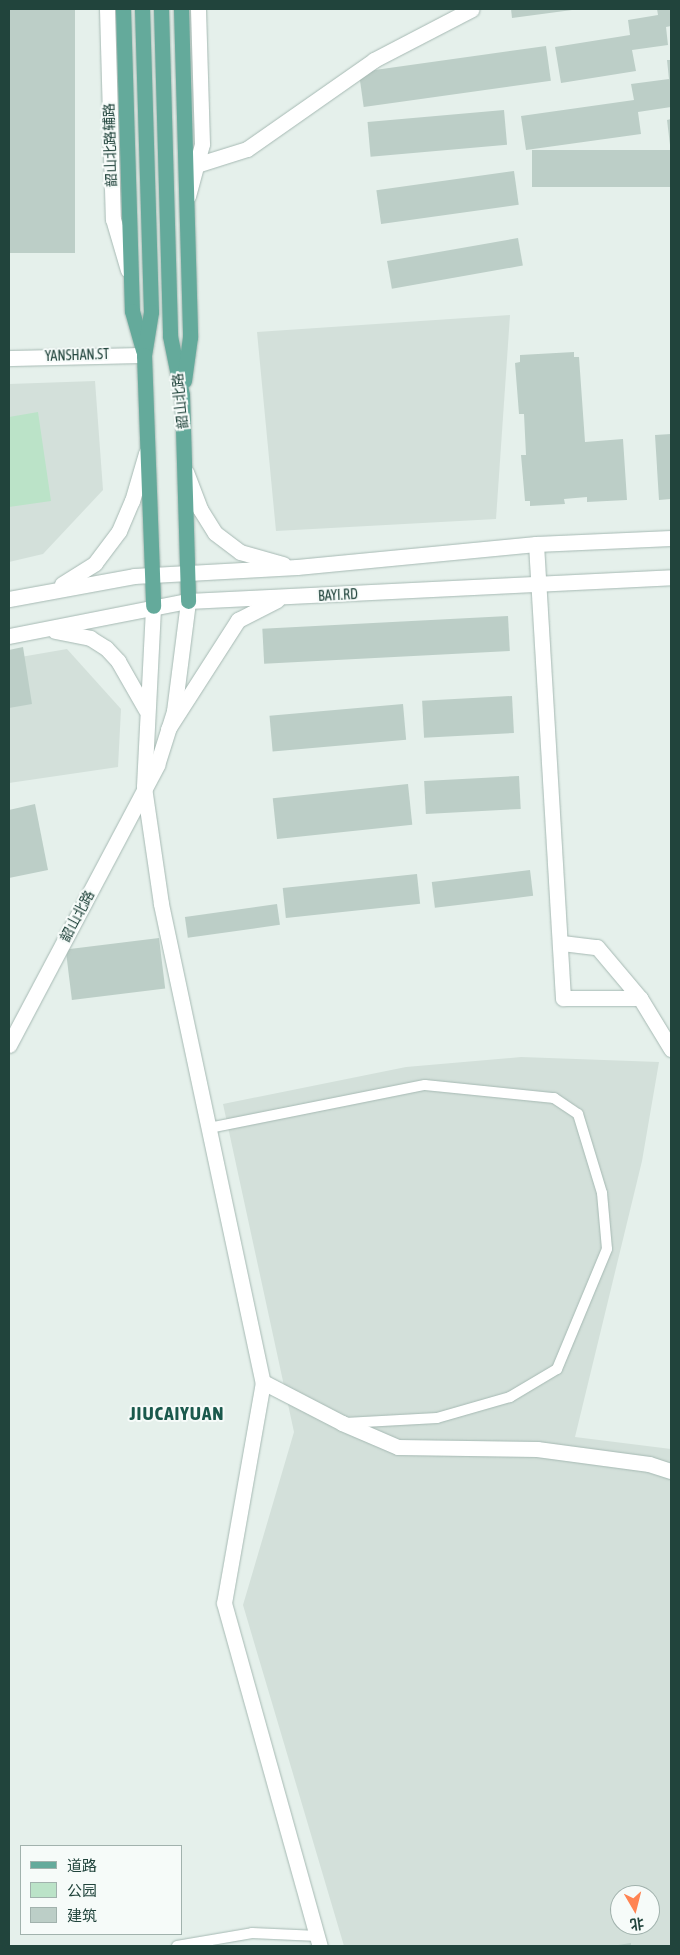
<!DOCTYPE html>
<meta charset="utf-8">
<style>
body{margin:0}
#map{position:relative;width:680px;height:1955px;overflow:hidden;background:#e5f0eb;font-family:"Asap Condensed","Noto Sans SC",sans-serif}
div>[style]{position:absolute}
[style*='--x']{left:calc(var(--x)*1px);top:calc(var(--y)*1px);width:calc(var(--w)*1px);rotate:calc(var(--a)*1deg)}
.built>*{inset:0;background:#d3e0da}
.green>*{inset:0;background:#bbe3c8}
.building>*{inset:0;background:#bccec7;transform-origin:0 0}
.roads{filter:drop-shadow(0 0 1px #a6b9b3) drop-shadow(0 0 1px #a6b9b3)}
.service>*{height:10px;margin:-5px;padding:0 5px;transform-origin:5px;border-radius:5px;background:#fff}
.minor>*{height:15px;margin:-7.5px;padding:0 7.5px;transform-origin:7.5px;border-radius:7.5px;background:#fff}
.tertiary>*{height:15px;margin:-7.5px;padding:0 7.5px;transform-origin:7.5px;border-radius:7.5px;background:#fff}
.secondary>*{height:15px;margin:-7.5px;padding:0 7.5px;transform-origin:7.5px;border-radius:7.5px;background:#fff}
.primary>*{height:15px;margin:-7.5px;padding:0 7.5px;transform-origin:7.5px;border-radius:7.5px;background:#64aa9b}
span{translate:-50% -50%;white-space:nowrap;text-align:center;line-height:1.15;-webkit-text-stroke:4px #f6fbf9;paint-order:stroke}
.street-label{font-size:14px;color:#21443c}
.district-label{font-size:19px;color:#1a594c;font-weight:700;letter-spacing:1px}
.frame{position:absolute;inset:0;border:10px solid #21443c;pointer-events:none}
.legend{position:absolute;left:20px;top:1845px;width:162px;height:90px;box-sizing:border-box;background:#f6fbf9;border:1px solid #a1b2ad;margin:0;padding:6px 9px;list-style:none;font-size:15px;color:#21443c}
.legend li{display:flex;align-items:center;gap:10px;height:25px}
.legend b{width:25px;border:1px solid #a1b2ad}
.north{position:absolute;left:610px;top:1885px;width:50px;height:50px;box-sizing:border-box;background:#f6fbf9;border:1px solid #a1b2ad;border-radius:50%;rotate:172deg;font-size:14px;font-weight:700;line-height:20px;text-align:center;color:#21443c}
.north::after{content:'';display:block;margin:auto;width:18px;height:22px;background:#ff8453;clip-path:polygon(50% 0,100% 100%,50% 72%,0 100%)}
</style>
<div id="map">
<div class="built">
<div style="clip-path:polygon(510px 315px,496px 519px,276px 531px,257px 332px)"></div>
<div style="clip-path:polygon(95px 381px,103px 490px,43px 554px,9px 562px,9px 384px)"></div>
<div style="clip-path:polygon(67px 649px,121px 709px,118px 767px,9px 783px,9px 659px)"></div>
<div style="clip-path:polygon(evenodd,521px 1057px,659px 1062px,642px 1161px,575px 1437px,671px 1449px,671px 1946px,344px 1946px,243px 1605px,294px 1432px,223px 1104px,406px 1067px,521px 1057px,620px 1895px,650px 1895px,650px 1925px,620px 1925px,620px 1895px)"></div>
</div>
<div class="green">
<div style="clip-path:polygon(38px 412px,51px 501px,9px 507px,9px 417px)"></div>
</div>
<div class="building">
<div style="left:9px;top:9px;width:66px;height:244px"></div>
<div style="clip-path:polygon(511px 9px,572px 9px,572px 10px,512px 18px)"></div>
<div style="clip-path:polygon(657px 9px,671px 9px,671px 26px,666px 27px,668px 45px,632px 50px,636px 71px,561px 83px,555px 47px,630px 35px,628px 20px,658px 15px)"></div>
<div style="left:546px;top:46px;width:35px;height:189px;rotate:82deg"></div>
<div style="clip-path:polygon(667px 60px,671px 60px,671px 107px,638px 112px,641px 134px,526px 150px,521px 116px,634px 100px,631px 84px,669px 79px)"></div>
<div style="left:504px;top:110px;width:35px;height:137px;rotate:85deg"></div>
<div style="clip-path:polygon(671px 119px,671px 145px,670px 145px,667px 120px)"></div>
<div style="left:671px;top:150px;width:37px;height:139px;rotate:90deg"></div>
<div style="left:514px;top:171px;width:34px;height:139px;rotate:82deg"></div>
<div style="left:518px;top:238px;width:28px;height:133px;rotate:80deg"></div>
<div style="clip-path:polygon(574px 352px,574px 357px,579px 357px,585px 442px,623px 439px,627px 500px,587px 502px,587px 497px,564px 499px,565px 504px,530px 506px,530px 501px,525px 501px,521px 455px,526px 455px,524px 414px,519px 414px,515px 363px,520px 362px,520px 355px)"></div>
<div style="clip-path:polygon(671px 434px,671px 499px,659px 500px,655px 435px)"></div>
<div style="left:508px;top:616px;width:35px;height:246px;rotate:87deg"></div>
<div style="clip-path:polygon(23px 647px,32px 704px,9px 708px,9px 650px)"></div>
<div style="left:512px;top:696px;width:37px;height:90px;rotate:87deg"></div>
<div style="left:403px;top:704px;width:36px;height:134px;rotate:85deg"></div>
<div style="left:519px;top:776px;width:33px;height:95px;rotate:87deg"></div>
<div style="left:408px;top:784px;width:41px;height:136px;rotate:84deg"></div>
<div style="clip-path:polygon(35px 804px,48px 870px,9px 878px,9px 810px)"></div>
<div style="left:530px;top:870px;width:26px;height:99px;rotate:83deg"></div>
<div style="left:417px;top:874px;width:30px;height:135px;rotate:84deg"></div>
<div style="left:277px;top:904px;width:21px;height:93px;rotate:82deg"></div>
<div style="left:159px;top:938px;width:51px;height:94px;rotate:83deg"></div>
<div style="clip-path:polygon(631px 1943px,631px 1946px,618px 1946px,618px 1945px)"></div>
</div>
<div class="roads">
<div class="service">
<div style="--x:209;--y:1128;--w:220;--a:-11.3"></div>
<div style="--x:425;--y:1085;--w:130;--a:5.8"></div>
<div style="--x:554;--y:1098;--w:29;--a:34"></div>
<div style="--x:578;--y:1114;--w:83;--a:73.1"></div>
<div style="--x:602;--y:1193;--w:56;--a:84.9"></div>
<div style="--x:607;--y:1249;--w:130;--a:112.6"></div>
<div style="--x:557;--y:1369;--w:55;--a:149.2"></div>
<div style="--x:510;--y:1397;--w:76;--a:164"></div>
<div style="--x:437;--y:1418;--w:92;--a:176.9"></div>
<div style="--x:177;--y:1946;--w:76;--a:-9.8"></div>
<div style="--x:252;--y:1933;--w:66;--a:2.6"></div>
</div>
<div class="minor">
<div style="--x:196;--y:165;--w:53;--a:-17.4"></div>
<div style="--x:247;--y:149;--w:155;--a:-35"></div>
<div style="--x:374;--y:60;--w:110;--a:-27.5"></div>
<div style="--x:9;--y:358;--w:135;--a:-1.3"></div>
<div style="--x:536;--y:544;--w:455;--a:86.6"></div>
<div style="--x:563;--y:998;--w:77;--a:0"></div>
<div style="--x:144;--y:787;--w:118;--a:81.7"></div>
<div style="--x:161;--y:904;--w:489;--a:78"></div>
<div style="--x:263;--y:1382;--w:224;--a:100"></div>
<div style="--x:224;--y:1603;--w:356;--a:74.4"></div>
<div style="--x:562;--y:943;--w:35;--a:7"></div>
<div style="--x:597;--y:947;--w:67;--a:49.9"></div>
<div style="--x:640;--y:998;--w:60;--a:58.7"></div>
<div style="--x:263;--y:1382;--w:89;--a:27.4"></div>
<div style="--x:342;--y:1423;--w:61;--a:23.2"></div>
<div style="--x:398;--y:1447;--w:139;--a:0.8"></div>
<div style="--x:537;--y:1449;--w:113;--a:7.6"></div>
<div style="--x:649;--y:1464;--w:23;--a:18"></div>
</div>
<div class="tertiary">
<div style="--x:107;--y:9;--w:210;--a:88.4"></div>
<div style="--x:113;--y:219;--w:53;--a:73.6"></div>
<div style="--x:188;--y:196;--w:54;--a:-74.9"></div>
<div style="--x:202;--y:144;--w:135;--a:-91.7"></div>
<div style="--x:144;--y:786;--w:180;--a:-87.1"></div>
<div style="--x:9;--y:1045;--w:317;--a:-62.1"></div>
<div style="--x:157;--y:765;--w:57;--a:-72.5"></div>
<div style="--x:174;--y:711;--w:111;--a:-82.7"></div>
</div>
<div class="secondary">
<div style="--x:186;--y:472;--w:40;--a:69"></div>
<div style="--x:200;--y:509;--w:28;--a:58"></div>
<div style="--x:215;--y:533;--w:31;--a:37"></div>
<div style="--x:240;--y:552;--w:45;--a:15.6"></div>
<div style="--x:62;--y:584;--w:39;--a:-32"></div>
<div style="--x:95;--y:563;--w:40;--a:-53"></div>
<div style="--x:119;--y:531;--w:33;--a:-67"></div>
<div style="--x:132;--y:501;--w:50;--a:-73.7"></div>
<div style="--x:9;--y:599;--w:127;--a:-10.4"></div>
<div style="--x:134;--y:576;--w:163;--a:-3.2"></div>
<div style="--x:297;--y:567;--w:240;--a:-5.5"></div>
<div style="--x:536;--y:544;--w:135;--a:-2.5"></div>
<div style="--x:55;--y:631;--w:36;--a:11"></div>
<div style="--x:90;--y:638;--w:19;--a:32"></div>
<div style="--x:106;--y:648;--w:18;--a:47"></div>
<div style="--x:118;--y:661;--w:56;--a:60.3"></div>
<div style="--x:9;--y:636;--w:182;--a:-11.1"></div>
<div style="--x:188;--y:601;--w:484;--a:-2.8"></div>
<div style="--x:168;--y:729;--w:130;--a:-57.3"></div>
<div style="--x:238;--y:620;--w:44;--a:-27.1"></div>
</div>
<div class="primary">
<div style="--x:123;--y:9;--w:302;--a:88.3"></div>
<div style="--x:132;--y:311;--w:41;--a:74.2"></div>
<div style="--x:142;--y:9;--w:303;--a:88.3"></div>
<div style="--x:151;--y:312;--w:44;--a:99.2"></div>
<div style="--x:144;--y:355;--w:251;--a:87.9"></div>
<div style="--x:161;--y:9;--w:327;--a:88.4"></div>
<div style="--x:170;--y:336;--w:60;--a:78.5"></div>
<div style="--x:182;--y:395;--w:206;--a:88.3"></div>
<div style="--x:181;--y:9;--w:328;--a:88.4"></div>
<div style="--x:190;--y:337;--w:44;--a:97.8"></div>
</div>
</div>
<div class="street-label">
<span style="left:110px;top:145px;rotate:-92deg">韶山北路辅路</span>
<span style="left:77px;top:355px;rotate:-2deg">YANSHAN.ST</span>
<span style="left:180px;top:401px;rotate:-96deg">韶山北路</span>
<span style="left:338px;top:595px;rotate:-3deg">BAYI.RD</span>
<span style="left:77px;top:916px;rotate:-62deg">韶山北路</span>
</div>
<div class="district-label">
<span style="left:177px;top:1414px">JIUCAIYUAN</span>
</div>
<div class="frame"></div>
<ul class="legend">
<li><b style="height:6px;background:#64aa9b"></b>道路</li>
<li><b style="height:14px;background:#bbe3c8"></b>公园</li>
<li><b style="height:14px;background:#bccec7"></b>建筑</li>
</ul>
<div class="north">北</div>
</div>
